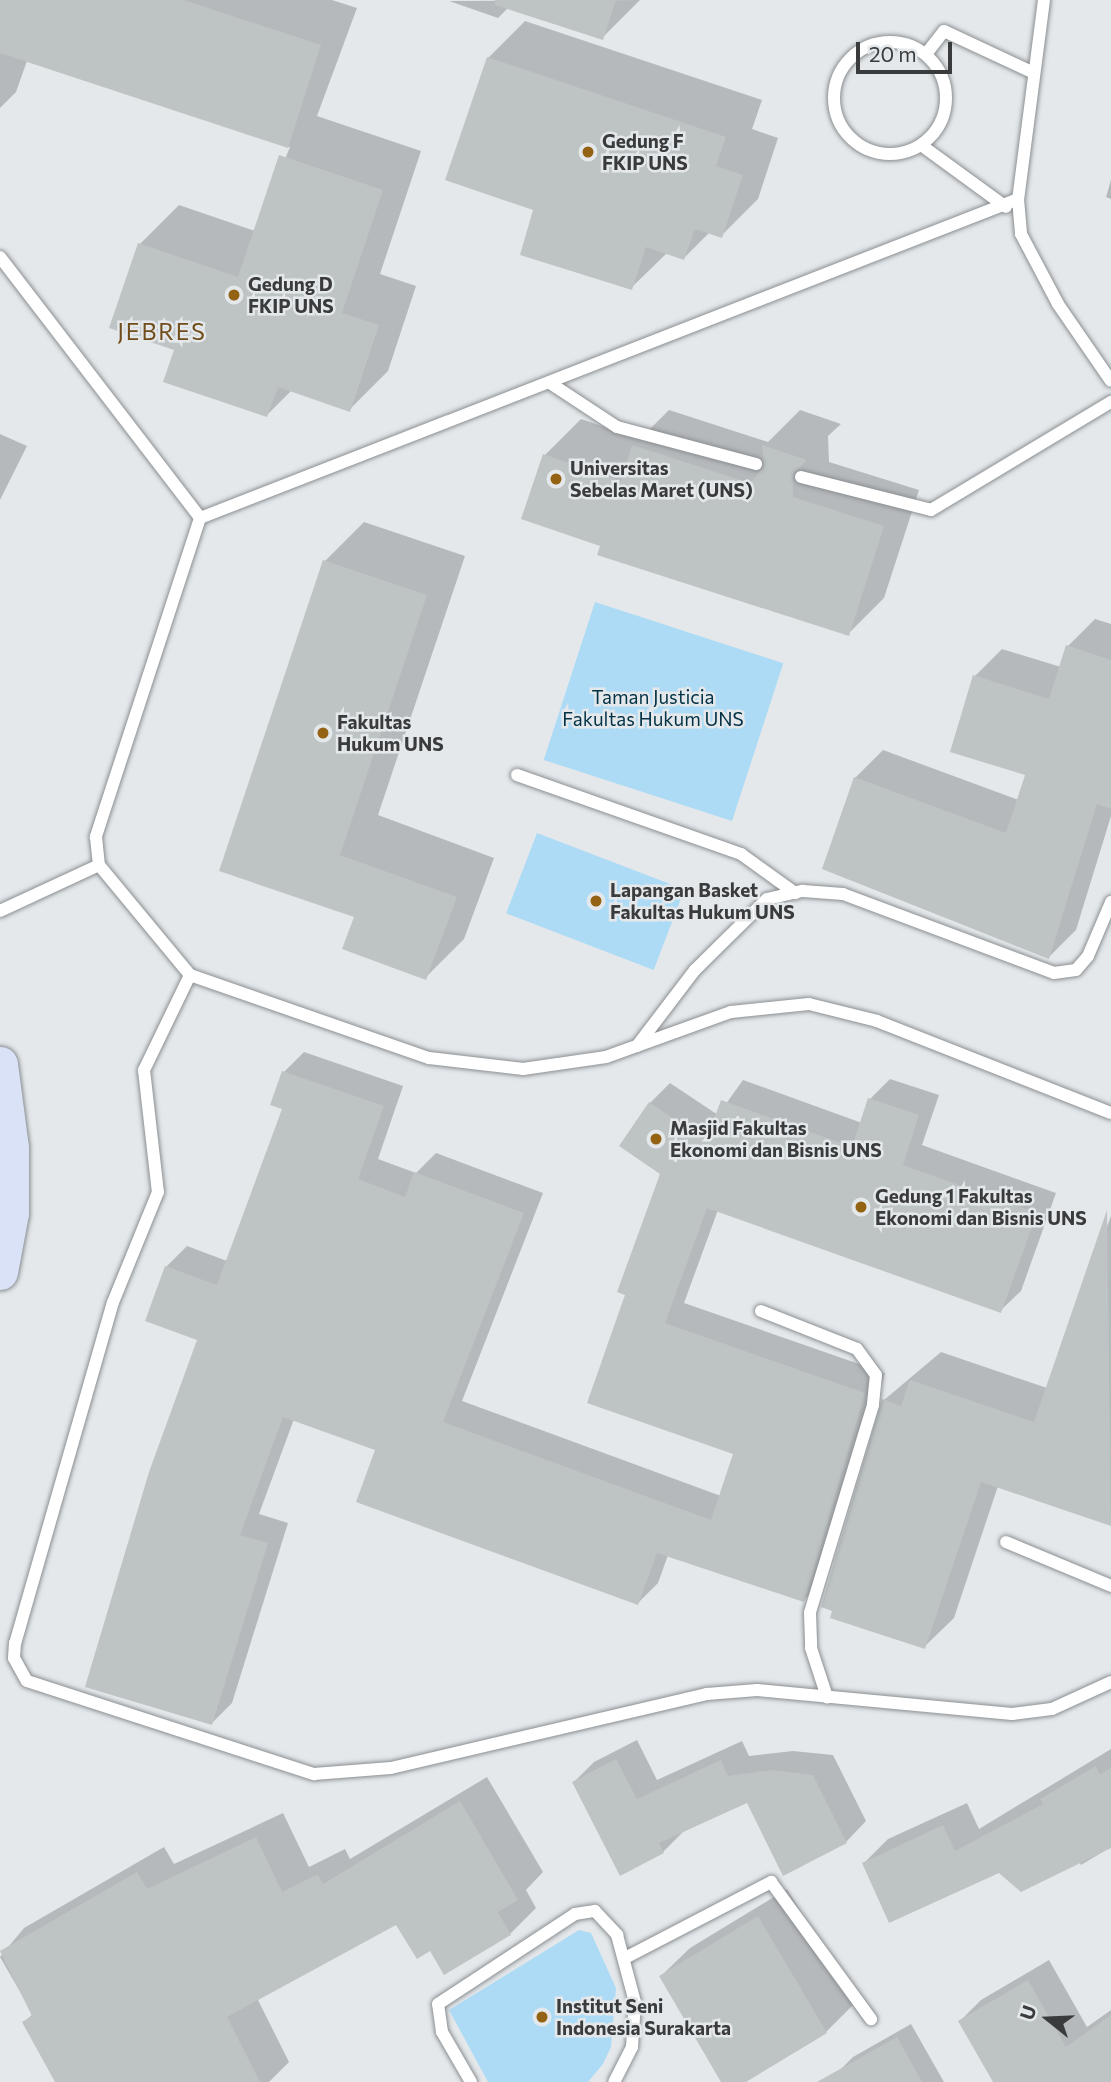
<!DOCTYPE html>
<style>
body{margin:0}
#map{position:relative;width:1111px;height:2082px;overflow:hidden;background:#e4e8eb;font-family:Commissioner,sans-serif}
div>[style]{position:absolute}
[style*='--x']{left:calc(var(--x)*1px);top:calc(var(--y)*1px);width:calc(var(--w)*1px);rotate:calc(var(--a)*1deg)}
.green>*{inset:0;background:#addbf5;transform-origin:0 0}
.shadow>*{inset:0;background:#0003}
.building>*{inset:0;background:#bec3c4}
.roads{filter:drop-shadow(0 0 2px #8b8f92) drop-shadow(0 0 2px #8b8f92)}
.lane>*{height:12px;margin:-6px;padding:0 6px;transform-origin:6px;border-radius:6px;background:#fff}
.lane>.ring{margin:-6px;padding:0;box-sizing:content-box;background:none;border:12px solid #fff;border-radius:50%}
.secondary>*{height:35px;margin:-17.5px;padding:0 17.5px;transform-origin:17.5px;border-radius:17.5px;background:#d9e2f6}
.dots>*{width:19px;height:19px;translate:-50% -50%;box-sizing:border-box;border:4px solid #e4e8eb;border-radius:50%}
span{translate:-50% -50%;white-space:nowrap;text-align:center;line-height:1.15;-webkit-text-stroke:5px #e4e8eb;paint-order:stroke}
.poi-label{font-size:19px;color:#393b3c;font-weight:700}
.left{translate:0 -50%;text-align:left}
.park-label{font-size:19px;color:#023246}
.quarter-label{font-size:23px;color:#704d1b;letter-spacing:2px}
.north{position:absolute;left:1013px;top:1984px;width:70px;height:70px;-webkit-text-stroke:5px #e4e8eb;paint-order:stroke;rotate:288deg;font-size:19px;font-weight:700;line-height:28px;text-align:center;color:#393b3c}
.north::after{content:'';display:block;margin:auto;width:24px;height:32px;background:#393b3c;clip-path:polygon(50% 0,100% 100%,50% 72%,0 100%)}
.scale{position:absolute;left:856px;top:42px;width:96px;height:32px;box-sizing:border-box;border:4px solid #393b3c;border-top:0;padding-left:9px;font-size:21px;line-height:24px;white-space:nowrap;color:#393b3c;-webkit-text-stroke:5px #e4e8eb;paint-order:stroke}
</style>
<div id="map">
<div class="green">
<div style="left:595px;top:602px;width:198px;height:166px;rotate:18deg"></div>
<div style="left:537px;top:833px;width:158px;height:86px;rotate:21deg"></div>
<div style="clip-path:polygon(579px 1930px,591px 1933px,616px 1988px,611px 2047px,603px 2064px,588px 2082px,488px 2082px,449px 2010px)"></div>
</div>
<div class="shadow">
<div style="clip-path:polygon(0 0,332px 0,357px 8px,317px 116px,421px 151px,380px 274px,416px 286px,388px 371px,349px 410px,292px 390px,267px 415px,176px 349px,140px 244px,179px 205px,255px 231px,290px 147px,27px 61px,16px 92px,0 108px)"></div>
<div style="clip-path:polygon(640px 0,602px 38px,508px 8px,498px 18px,449px 1px)"></div>
<div style="clip-path:polygon(525px 21px,762px 100px,752px 129px,778px 138px,758px 199px,721px 236px,710px 232px,684px 258px,667px 253px,631px 288px,535px 209px,488px 58px)"></div>
<div style="clip-path:polygon(1111px 180px,1111px 199px,1106px 197px)"></div>
<div style="clip-path:polygon(669px 410px,768px 442px,800px 410px,841px 424px,828px 436px,829px 462px,919px 490px,884px 598px,848px 634px,523px 518px,545px 455px,581px 419px,640px 439px)"></div>
<div style="clip-path:polygon(0 434px,27px 446px,0 500px)"></div>
<div style="clip-path:polygon(364px 522px,465px 556px,378px 815px,494px 858px,464px 939px,425px 978px,356px 916px,221px 870px,325px 561px)"></div>
<div style="clip-path:polygon(1095px 619px,1111px 624px,1111px 816px,1076px 930px,1049px 957px,855px 778px,883px 750px,1019px 800px,1027px 774px,975px 676px,1002px 649px,1061px 667px,1068px 646px)"></div>
<div style="clip-path:polygon(304px 1052px,403px 1086px,378px 1159px,416px 1173px,436px 1153px,543px 1193px,462px 1401px,721px 1496px,736px 1453px,627px 1294px,662px 1174px,650px 1103px,670px 1083px,718px 1115px,743px 1080px,862px 1123px,870px 1099px,890px 1079px,939px 1095px,922px 1145px,1056px 1193px,1021px 1291px,1000px 1311px,718px 1210px,684px 1303px,885px 1373px,824px 1580px,804px 1600px,668px 1555px,658px 1583px,638px 1603px,377px 1449px,294px 1419px,259px 1514px,288px 1523px,232px 1703px,212px 1723px,199px 1339px,166px 1267px,187px 1246px,227px 1261px,284px 1108px,284px 1072px)"></div>
<div style="clip-path:polygon(1111px 1216px,1111px 1525px,998px 1486px,954px 1618px,924px 1647px,884px 1400px,941px 1352px,1047px 1388px)"></div>
<div style="clip-path:polygon(637px 1740px,657px 1780px,742px 1741px,749px 1756px,793px 1751px,833px 1755px,866px 1821px,846px 1842px,748px 1801px,684px 1831px,663px 1852px,574px 1782px,594px 1762px)"></div>
<div style="clip-path:polygon(1111px 1749px,1111px 1847px,1081px 1865px,1078px 1860px,1000px 1871px,864px 1863px,888px 1839px,967px 1803px,979px 1829px)"></div>
<div style="clip-path:polygon(487px 1777px,543px 1872px,526px 1890px,536px 1908px,510px 1934px,431px 1948px,397px 1923px,257px 1998px,289px 2062px,269px 2082px,57px 2082px,24px 2022px,33px 2014px,0 1957px,24px 1928px,164px 1847px,174px 1864px,283px 1813px,309px 1867px,345px 1849px,350px 1859px)"></div>
<div style="clip-path:polygon(787px 1889px,855px 2003px,826px 2032px,742px 2082px,723px 2082px,661px 1976px,690px 1948px)"></div>
<div style="clip-path:polygon(1049px 1960px,1087px 2027px,1111px 2010px,1111px 2082px,995px 2082px,960px 2021px,981px 2000px)"></div>
<div style="clip-path:polygon(911px 2024px,944px 2082px,845px 2082px,839px 2071px,853px 2057px)"></div>
</div>
<div class="building">
<div style="clip-path:polygon(0 0,184px 0,321px 45px,288px 148px,0 53px)"></div>
<div style="clip-path:polygon(495px 0,616px 0,603px 40px,495px 5px)"></div>
<div style="clip-path:polygon(487px 57px,726px 137px,716px 166px,743px 175px,722px 238px,695px 229px,684px 260px,646px 247px,632px 290px,520px 255px,533px 210px,445px 180px)"></div>
<div style="clip-path:polygon(279px 155px,383px 190px,342px 313px,379px 325px,350px 412px,278px 387px,267px 417px,163px 382px,174px 350px,109px 328px,138px 243px,238px 277px)"></div>
<div style="clip-path:polygon(632px 445px,750px 483px,764px 467px,762px 445px,807px 460px,793px 474px,793px 497px,884px 526px,849px 636px,597px 555px,600px 546px,521px 519px,543px 454px,621px 481px)"></div>
<div style="clip-path:polygon(323px 560px,427px 595px,340px 855px,457px 897px,426px 980px,342px 949px,354px 917px,219px 871px)"></div>
<div style="clip-path:polygon(1066px 645px,1111px 660px,1111px 809px,1097px 804px,1049px 959px,822px 869px,854px 777px,1006px 833px,1025px 775px,950px 752px,973px 675px,1049px 699px)"></div>
<div style="clip-path:polygon(282px 1071px,384px 1106px,358px 1179px,405px 1197px,414px 1172px,524px 1213px,443px 1422px,711px 1520px,733px 1454px,587px 1403px,625px 1295px,617px 1292px,660px 1174px,619px 1146px,649px 1102px,706px 1141px,721px 1100px,852px 1147px,868px 1098px,919px 1115px,903px 1165px,1037px 1213px,1001px 1313px,707px 1208px,665px 1323px,865px 1393px,804px 1602px,657px 1553px,638px 1605px,356px 1502px,375px 1450px,283px 1417px,240px 1535px,268px 1543px,212px 1725px,85px 1687px,149px 1472px,197px 1340px,145px 1321px,165px 1266px,217px 1285px,282px 1109px,270px 1105px)"></div>
<div style="clip-path:polygon(1107px 1210px,1111px 1526px,981px 1482px,925px 1649px,830px 1618px,832px 1611px,821px 1607px,882px 1399px,901px 1406px,910px 1380px,1034px 1422px)"></div>
<div style="clip-path:polygon(616px 1759px,637px 1799px,721px 1760px,728px 1776px,772px 1770px,813px 1775px,847px 1843px,783px 1876px,747px 1803px,659px 1843px,664px 1853px,620px 1876px,572px 1782px)"></div>
<div style="clip-path:polygon(1096px 1766px,1100px 1774px,1111px 1768px,1111px 1848px,1021px 1892px,999px 1873px,889px 1923px,862px 1863px,943px 1825px,955px 1851px,1043px 1804px,1040px 1799px)"></div>
<div style="clip-path:polygon(460px 1801px,518px 1900px,498px 1912px,511px 1935px,444px 1975px,430px 1951px,417px 1959px,396px 1925px,227px 2017px,260px 2082px,55px 2082px,22px 2022px,32px 2016px,0 1951px,137px 1872px,147px 1889px,256px 1837px,282px 1892px,318px 1874px,323px 1884px)"></div>
<div style="clip-path:polygon(758px 1916px,827px 2033px,746px 2082px,721px 2082px,659px 1976px)"></div>
<div style="clip-path:polygon(1028px 1980px,1066px 2047px,1111px 2015px,1111px 2082px,993px 2082px,958px 2021px)"></div>
<div style="clip-path:polygon(897px 2037px,922px 2082px,817px 2082px)"></div>
</div>
<div class="roads">
<div class="lane">
<div style="--x:1044;--y:0;--w:201;--a:97.4"></div>
<div style="--x:1018;--y:199;--w:35;--a:85"></div>
<div style="--x:1021;--y:234;--w:79;--a:62.1"></div>
<div style="--x:1058;--y:304;--w:93;--a:55.5"></div>
<div class="ring" style="left:834px;top:42px;width:100px;height:100px"></div>
<div style="--x:926;--y:54;--w:29;--a:-52"></div>
<div style="--x:944;--y:31;--w:99;--a:25"></div>
<div style="--x:921;--y:145;--w:105;--a:36.1"></div>
<div style="--x:0;--y:257;--w:329;--a:52.5"></div>
<div style="--x:200;--y:518;--w:336;--a:108.1"></div>
<div style="--x:96;--y:837;--w:28;--a:84"></div>
<div style="--x:99;--y:865;--w:143;--a:50.4"></div>
<div style="--x:190;--y:975;--w:253;--a:19.2"></div>
<div style="--x:429;--y:1058;--w:95;--a:6.7"></div>
<div style="--x:523;--y:1069;--w:84;--a:-8.2"></div>
<div style="--x:606;--y:1057;--w:133;--a:-19.8"></div>
<div style="--x:731;--y:1012;--w:78;--a:-5.9"></div>
<div style="--x:809;--y:1004;--w:70;--a:14"></div>
<div style="--x:877;--y:1021;--w:251;--a:21.5"></div>
<div style="--x:550;--y:383;--w:80;--a:33.3"></div>
<div style="--x:617;--y:427;--w:144;--a:14.9"></div>
<div style="--x:801;--y:477;--w:134;--a:14.2"></div>
<div style="--x:931;--y:510;--w:210;--a:-31"></div>
<div style="--x:200;--y:518;--w:878;--a:-21.3"></div>
<div style="--x:517;--y:775;--w:238;--a:19.4"></div>
<div style="--x:741;--y:854;--w:67;--a:35.8"></div>
<div style="--x:0;--y:911;--w:109;--a:-24.9"></div>
<div style="--x:190;--y:975;--w:106;--a:115.8"></div>
<div style="--x:144;--y:1070;--w:123;--a:83.5"></div>
<div style="--x:158;--y:1192;--w:119;--a:112.2"></div>
<div style="--x:113;--y:1302;--w:355;--a:106"></div>
<div style="--x:15;--y:1643;--w:15;--a:94"></div>
<div style="--x:14;--y:1658;--w:26;--a:61"></div>
<div style="--x:27;--y:1681;--w:302;--a:18"></div>
<div style="--x:314;--y:1774;--w:77;--a:-4.5"></div>
<div style="--x:391;--y:1768;--w:325;--a:-13.2"></div>
<div style="--x:707;--y:1694;--w:50;--a:-4.6"></div>
<div style="--x:757;--y:1690;--w:256;--a:5.4"></div>
<div style="--x:1012;--y:1714;--w:40;--a:-7.1"></div>
<div style="--x:1052;--y:1709;--w:65;--a:-24.6"></div>
<div style="--x:637;--y:1046;--w:96;--a:-52.7"></div>
<div style="--x:695;--y:970;--w:101;--a:-44.6"></div>
<div style="--x:767;--y:899;--w:37;--a:-13"></div>
<div style="--x:803;--y:891;--w:40;--a:4.3"></div>
<div style="--x:843;--y:894;--w:225;--a:20.5"></div>
<div style="--x:1054;--y:973;--w:22;--a:-8"></div>
<div style="--x:1076;--y:970;--w:18;--a:-49"></div>
<div style="--x:1088;--y:956;--w:59;--a:-66.9"></div>
<div style="--x:761;--y:1311;--w:103;--a:21.6"></div>
<div style="--x:857;--y:1349;--w:32;--a:54"></div>
<div style="--x:876;--y:1375;--w:30;--a:96"></div>
<div style="--x:873;--y:1405;--w:217;--a:106.9"></div>
<div style="--x:810;--y:1613;--w:35;--a:88"></div>
<div style="--x:811;--y:1648;--w:52;--a:71.9"></div>
<div style="--x:1006;--y:1542;--w:114;--a:22.7"></div>
<div style="--x:625;--y:1958;--w:165;--a:-27.5"></div>
<div style="--x:771;--y:1882;--w:170;--a:53.9"></div>
<div style="--x:471;--y:2082;--w:58;--a:-120.1"></div>
<div style="--x:442;--y:2032;--w:28;--a:-98"></div>
<div style="--x:438;--y:2004;--w:164;--a:-33.3"></div>
<div style="--x:575;--y:1914;--w:20;--a:-9"></div>
<div style="--x:595;--y:1911;--w:33;--a:47"></div>
<div style="--x:617;--y:1935;--w:69;--a:75"></div>
<div style="--x:635;--y:2002;--w:45;--a:93.8"></div>
<div style="--x:632;--y:2047;--w:39;--a:117"></div>
</div>
<div class="secondary">
<div style="--x:0;--y:1064;--w:84;--a:82.5"></div>
<div style="--x:11;--y:1147;--w:66;--a:90"></div>
<div style="--x:11;--y:1213;--w:60;--a:100.6"></div>
</div>
</div>
<div class="dots">
<div style="left:588px;top:152px;background:#946213"></div>
<div style="left:234px;top:295px;background:#946213"></div>
<div style="left:556px;top:479px;background:#946213"></div>
<div style="left:323px;top:733px;background:#946213"></div>
<div style="left:596px;top:901px;background:#946213"></div>
<div style="left:656px;top:1139px;background:#946213"></div>
<div style="left:861px;top:1207px;background:#946213"></div>
<div style="left:542px;top:2017px;background:#946213"></div>
</div>
<div class="poi-label">
<span class="left" style="left:602px;top:152px">Gedung F<br>FKIP UNS</span>
<span class="left" style="left:248px;top:295px">Gedung D<br>FKIP UNS</span>
<span class="left" style="left:570px;top:479px">Universitas<br>Sebelas Maret (UNS)</span>
<span class="left" style="left:337px;top:733px">Fakultas<br>Hukum UNS</span>
<span class="left" style="left:610px;top:901px">Lapangan Basket<br>Fakultas Hukum UNS</span>
<span class="left" style="left:670px;top:1139px">Masjid Fakultas<br>Ekonomi dan Bisnis UNS</span>
<span class="left" style="left:875px;top:1207px">Gedung 1 Fakultas<br>Ekonomi dan Bisnis UNS</span>
<span class="left" style="left:556px;top:2017px">Institut Seni<br>Indonesia Surakarta</span>
</div>
<div class="park-label">
<span style="left:653px;top:708px">Taman Justicia<br>Fakultas Hukum UNS</span>
</div>
<div class="quarter-label">
<span style="left:162px;top:331px">JEBRES</span>
</div>
<div class="north">U</div>
<div class="scale">20 m</div>
</div>
